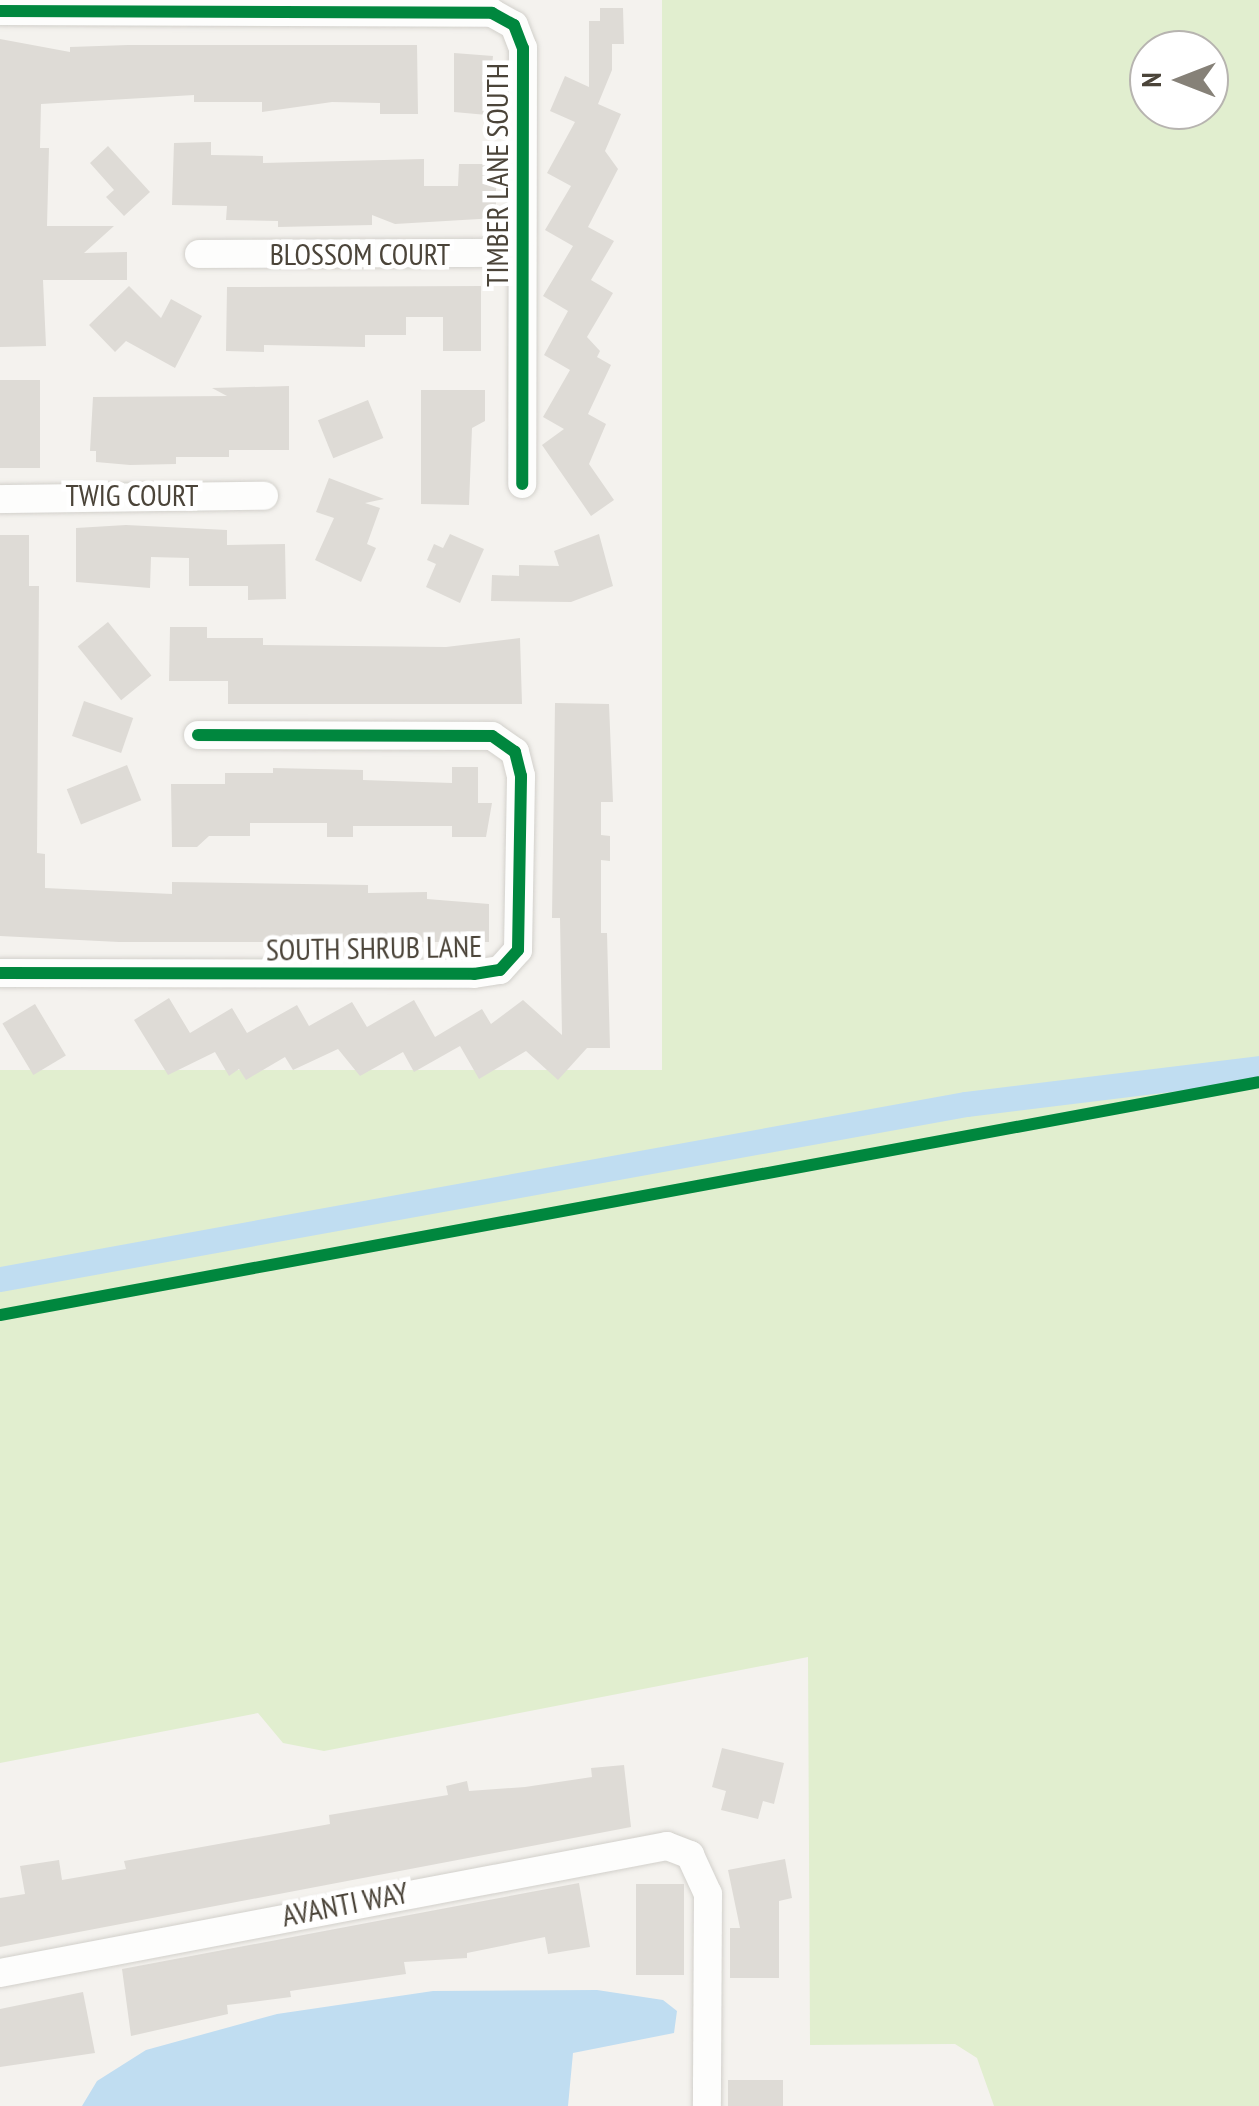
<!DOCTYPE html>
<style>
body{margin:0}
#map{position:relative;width:1259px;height:2106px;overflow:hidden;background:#f4f2ee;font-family:"PT Sans Narrow",sans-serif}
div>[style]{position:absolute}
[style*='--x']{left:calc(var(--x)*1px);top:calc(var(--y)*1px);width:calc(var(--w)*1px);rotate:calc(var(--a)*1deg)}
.green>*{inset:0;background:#e1eecf}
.water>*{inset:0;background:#c0ddf1}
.canal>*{height:25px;margin:-12.5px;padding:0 12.5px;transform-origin:12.5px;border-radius:12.5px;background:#c0ddf1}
.building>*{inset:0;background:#dedbd6;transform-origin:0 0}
.roads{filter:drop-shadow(0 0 2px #d2d0cb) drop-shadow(0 0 2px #d2d0cb)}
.minor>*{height:28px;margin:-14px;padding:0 14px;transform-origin:14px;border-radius:14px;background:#fdfdfc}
.cycleway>*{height:12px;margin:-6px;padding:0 6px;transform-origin:6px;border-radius:6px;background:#00873e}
span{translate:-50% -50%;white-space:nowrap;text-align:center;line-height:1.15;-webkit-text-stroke:9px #fff;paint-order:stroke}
.street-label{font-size:30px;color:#4b4439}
.north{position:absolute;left:1129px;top:30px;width:100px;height:100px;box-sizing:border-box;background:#fff;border:2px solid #b7b4b0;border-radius:50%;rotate:270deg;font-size:28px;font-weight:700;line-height:40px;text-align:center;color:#4b4439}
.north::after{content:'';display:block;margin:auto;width:35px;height:45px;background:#868178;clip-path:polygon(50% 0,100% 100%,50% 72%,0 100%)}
</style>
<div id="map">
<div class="green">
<div style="clip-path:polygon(evenodd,662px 0,1259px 0,1259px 2106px,994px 2106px,977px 2058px,955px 2044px,810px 2045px,808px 1657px,324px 1751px,283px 1743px,258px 1713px,0 1763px,0 1070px,662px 1070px,662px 0,1149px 50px,1209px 50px,1209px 110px,1149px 110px,1149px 50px)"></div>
</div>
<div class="water">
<div style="clip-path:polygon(597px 1990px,663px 2000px,677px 2011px,674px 2033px,573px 2053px,568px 2106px,82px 2106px,97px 2081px,146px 2050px,277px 2014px,433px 1991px)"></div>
</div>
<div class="canal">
<div style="--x:0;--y:1279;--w:982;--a:-10.27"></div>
<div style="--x:966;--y:1104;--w:295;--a:-7"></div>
</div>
<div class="building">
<div style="clip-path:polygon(600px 8px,623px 8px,624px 44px,612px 44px,612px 70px,598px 104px,621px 114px,605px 151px,618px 169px,588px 227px,614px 241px,591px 280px,613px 293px,587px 337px,600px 351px,597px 357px,611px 365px,588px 414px,606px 424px,589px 464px,614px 500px,591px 516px,542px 445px,564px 429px,543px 417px,570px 370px,544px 355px,568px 311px,543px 296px,573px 246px,545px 230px,571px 186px,547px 173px,575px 122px,550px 111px,565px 76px,589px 87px,589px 21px,600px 21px)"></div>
<div style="clip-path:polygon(0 39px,70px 52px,70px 47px,128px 45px,417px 45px,418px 114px,380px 114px,380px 103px,332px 102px,262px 112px,262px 102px,194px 102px,194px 95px,41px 104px,40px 148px,49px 148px,47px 226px,114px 226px,84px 253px,127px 252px,127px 280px,43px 280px,46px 346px,0 347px)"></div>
<div style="clip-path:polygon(454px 53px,493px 56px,487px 115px,454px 112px)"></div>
<div style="clip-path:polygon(211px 142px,211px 155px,263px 156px,263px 163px,424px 159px,424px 186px,458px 186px,459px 164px,496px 164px,496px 218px,395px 224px,372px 215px,372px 225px,278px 227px,278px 221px,226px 220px,227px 206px,172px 205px,174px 143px)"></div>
<div style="clip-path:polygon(108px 146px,150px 192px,124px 216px,106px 197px,114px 190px,90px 163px)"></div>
<div style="clip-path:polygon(129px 286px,161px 318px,171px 299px,202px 316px,175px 368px,126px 341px,115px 352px,89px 325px)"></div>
<div style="clip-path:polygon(481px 286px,481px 351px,443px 351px,443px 317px,406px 317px,406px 335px,365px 335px,365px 347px,264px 345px,264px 352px,226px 351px,227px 287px)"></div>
<div style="left:0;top:380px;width:40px;height:88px"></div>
<div style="clip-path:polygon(289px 386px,289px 450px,229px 450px,229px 457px,176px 457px,176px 464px,130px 465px,96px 462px,96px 451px,90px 451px,93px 397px,227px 396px,212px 388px)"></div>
<div style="clip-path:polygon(421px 390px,485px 390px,485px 421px,472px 428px,469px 505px,421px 504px)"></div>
<div style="left:368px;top:400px;width:41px;height:54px;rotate:68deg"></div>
<div style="clip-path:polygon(329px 478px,384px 499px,365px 503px,380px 508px,367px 544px,376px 548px,361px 582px,315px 560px,334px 518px,316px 512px)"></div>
<div style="clip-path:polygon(126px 525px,227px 530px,227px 545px,285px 544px,286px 599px,248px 600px,248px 586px,189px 586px,189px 558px,151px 557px,150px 588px,76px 582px,76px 528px)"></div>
<div style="clip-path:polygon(450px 534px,484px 549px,460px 603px,426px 587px,436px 564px,427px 560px,434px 544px,443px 548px)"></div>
<div style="clip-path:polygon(599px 534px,613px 586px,571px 602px,491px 601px,492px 575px,519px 576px,519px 565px,559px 566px,554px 551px)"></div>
<div style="clip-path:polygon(0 535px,29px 535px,29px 586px,39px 586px,37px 853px,45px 854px,45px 888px,172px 894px,172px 882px,368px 885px,368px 893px,427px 892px,427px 899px,489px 904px,489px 942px,119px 942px,0 936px)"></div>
<div style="left:108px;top:622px;width:69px;height:39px;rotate:51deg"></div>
<div style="clip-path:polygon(170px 627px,207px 627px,207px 638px,263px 638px,263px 645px,446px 647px,520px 638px,522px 704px,228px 704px,228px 681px,169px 681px)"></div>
<div style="left:84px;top:701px;width:52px;height:37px;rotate:19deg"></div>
<div style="clip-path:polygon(555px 703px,609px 704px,613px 802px,601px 802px,601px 835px,610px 836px,610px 861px,601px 860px,601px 933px,607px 933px,610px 1048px,587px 1048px,558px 1080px,526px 1051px,479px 1079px,460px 1046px,414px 1072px,403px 1052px,360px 1076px,338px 1049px,293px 1070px,285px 1057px,246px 1080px,239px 1069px,229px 1076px,215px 1052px,168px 1075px,134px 1020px,169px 998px,190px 1033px,232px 1008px,247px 1033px,297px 1005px,309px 1026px,352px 1002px,367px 1027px,414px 1000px,435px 1037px,482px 1009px,491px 1024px,523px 1000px,562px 1035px,560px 918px,552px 918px)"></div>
<div style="left:127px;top:765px;width:38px;height:65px;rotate:68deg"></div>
<div style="clip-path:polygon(452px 767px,478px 767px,478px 803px,492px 803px,486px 837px,452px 837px,452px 826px,353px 826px,353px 837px,327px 837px,327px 823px,250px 823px,250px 836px,209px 836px,197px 847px,172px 847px,171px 784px,225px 784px,225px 773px,273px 773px,273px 768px,363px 770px,363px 780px,452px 783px)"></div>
<div style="left:35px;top:1004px;width:60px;height:38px;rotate:59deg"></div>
<div style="clip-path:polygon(722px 1748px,784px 1763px,774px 1804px,763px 1801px,758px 1819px,721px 1810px,726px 1791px,712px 1787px)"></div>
<div style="clip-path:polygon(624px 1765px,631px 1827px,0 1947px,0 1898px,25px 1894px,20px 1866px,59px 1860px,62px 1880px,126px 1869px,124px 1861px,330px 1824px,329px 1815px,448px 1795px,446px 1786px,467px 1781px,469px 1791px,525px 1787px,592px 1777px,591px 1768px)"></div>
<div style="clip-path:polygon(785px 1859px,792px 1898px,779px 1901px,779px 1978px,730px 1978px,730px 1928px,740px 1928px,728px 1870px)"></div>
<div style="clip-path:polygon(579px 1883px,590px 1947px,548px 1954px,545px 1937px,467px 1953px,467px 1958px,404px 1962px,406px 1974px,290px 1991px,291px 1997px,227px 2005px,228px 2014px,131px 2036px,122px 1969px)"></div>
<div style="left:636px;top:1884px;width:48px;height:91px"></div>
<div style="clip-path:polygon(83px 1992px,95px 2053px,0 2067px,0 2009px)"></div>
<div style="left:728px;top:2080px;width:55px;height:26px"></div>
</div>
<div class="roads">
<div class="minor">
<div style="--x:0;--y:11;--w:492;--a:0.2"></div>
<div style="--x:492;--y:13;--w:25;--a:29"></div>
<div style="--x:514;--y:25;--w:25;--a:69"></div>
<div style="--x:523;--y:48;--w:436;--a:90.1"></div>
<div style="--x:199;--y:254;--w:322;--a:-0.2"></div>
<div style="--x:0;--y:499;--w:264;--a:-0.7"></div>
<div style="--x:0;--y:973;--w:474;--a:0.1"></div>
<div style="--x:474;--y:974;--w:26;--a:-9"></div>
<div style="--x:500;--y:970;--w:27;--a:-48"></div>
<div style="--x:518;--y:950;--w:174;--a:-89"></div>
<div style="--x:521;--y:776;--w:25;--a:-104"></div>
<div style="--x:515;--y:752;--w:28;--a:-145"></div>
<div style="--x:492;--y:736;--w:294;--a:-179.8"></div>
<div style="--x:0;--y:1973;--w:679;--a:-10.78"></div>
<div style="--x:667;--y:1846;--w:25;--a:21"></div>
<div style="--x:690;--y:1855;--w:43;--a:65.2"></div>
<div style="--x:708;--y:1894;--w:212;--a:90.3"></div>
</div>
</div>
<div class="cycleway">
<div style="--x:0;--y:11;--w:492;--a:0.2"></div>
<div style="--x:492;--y:13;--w:25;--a:29"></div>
<div style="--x:514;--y:25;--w:25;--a:69"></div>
<div style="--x:523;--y:48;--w:436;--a:90.1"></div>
<div style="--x:0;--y:973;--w:474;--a:0.1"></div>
<div style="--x:474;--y:974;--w:26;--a:-9"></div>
<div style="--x:500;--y:970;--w:27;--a:-48"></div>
<div style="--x:518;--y:950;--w:174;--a:-89"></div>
<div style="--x:521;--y:776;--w:25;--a:-104"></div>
<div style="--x:515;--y:752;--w:28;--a:-145"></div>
<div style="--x:492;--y:736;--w:294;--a:-179.8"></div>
<div style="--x:0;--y:1315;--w:1280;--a:-10.48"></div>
</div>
<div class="street-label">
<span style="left:497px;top:175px;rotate:-90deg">TIMBER LANE SOUTH</span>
<span style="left:360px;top:254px">BLOSSOM COURT</span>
<span style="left:132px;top:495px">TWIG COURT</span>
<span style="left:374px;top:948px;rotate:-1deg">SOUTH SHRUB LANE</span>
<span style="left:345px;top:1904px;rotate:-11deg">AVANTI WAY</span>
</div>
<div class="north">N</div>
</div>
